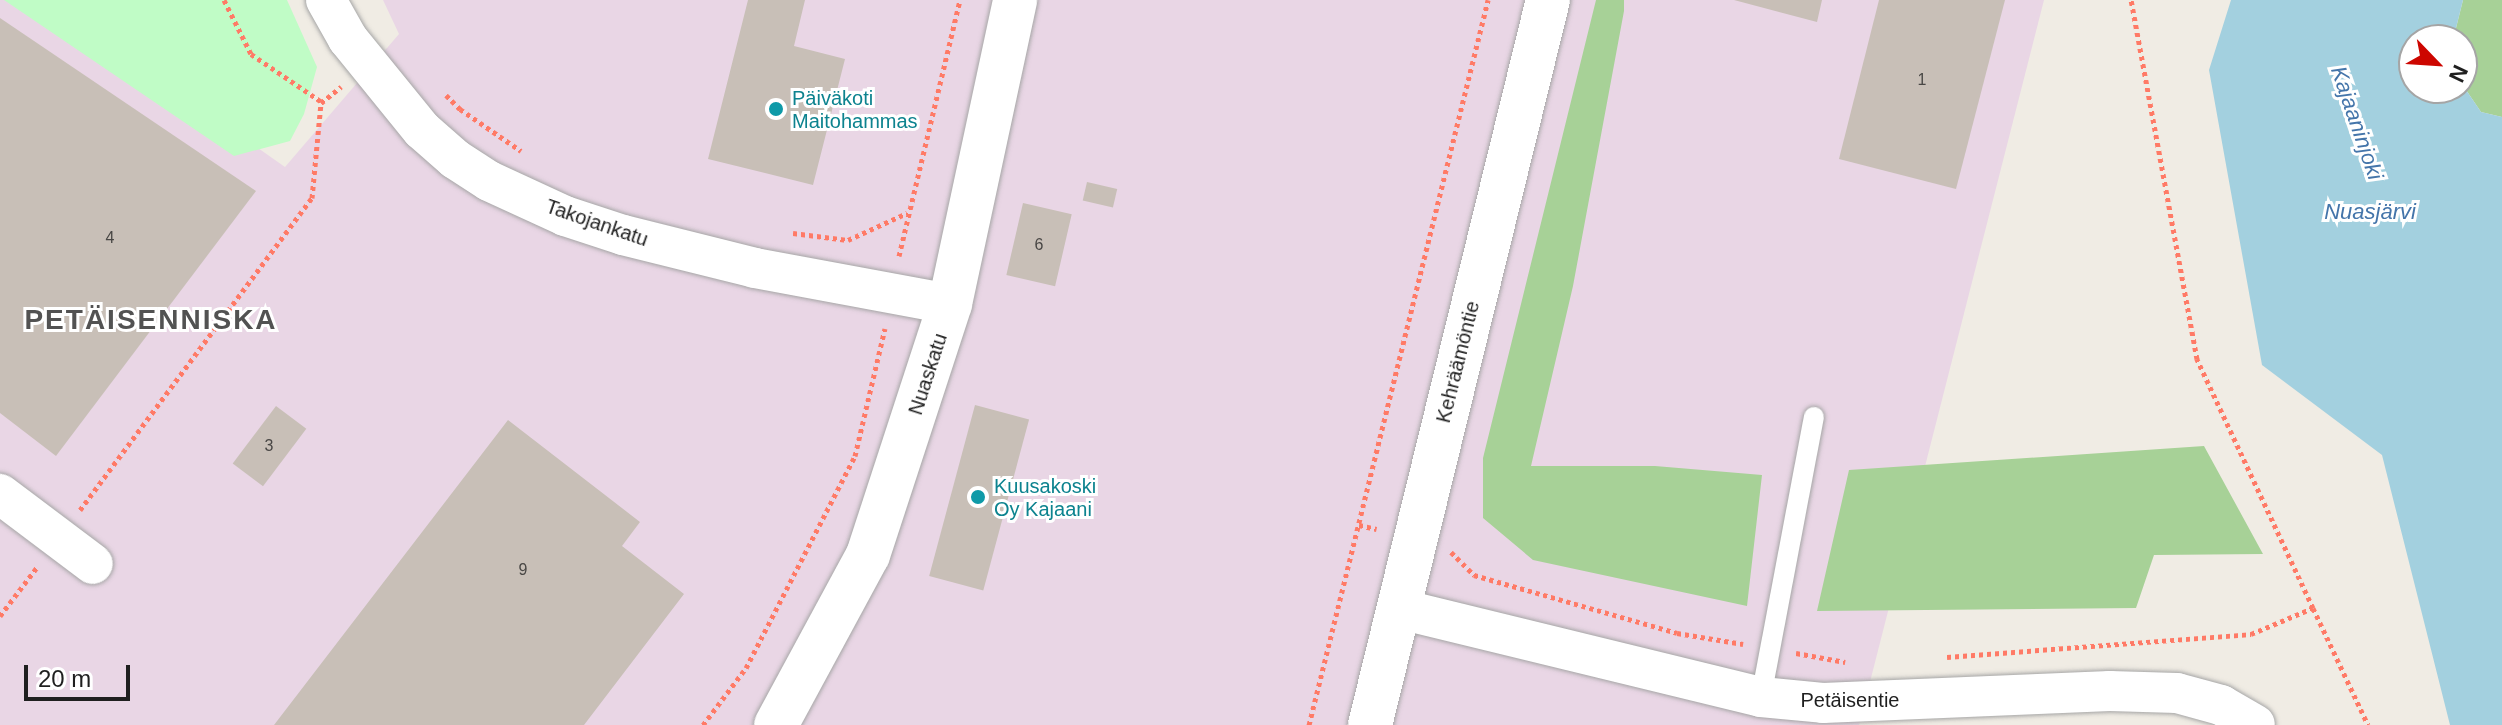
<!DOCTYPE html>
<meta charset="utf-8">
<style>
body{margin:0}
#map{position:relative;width:2502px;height:725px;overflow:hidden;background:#f0ece4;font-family:Arial,sans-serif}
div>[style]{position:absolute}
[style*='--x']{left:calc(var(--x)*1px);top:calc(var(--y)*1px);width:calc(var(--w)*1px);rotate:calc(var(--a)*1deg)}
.industrial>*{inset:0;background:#e9d6e5}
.forest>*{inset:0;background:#a7d197}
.park>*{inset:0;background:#c0fcc6}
.water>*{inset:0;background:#a3d0df}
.building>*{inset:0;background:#c8bfb7;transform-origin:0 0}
.path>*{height:5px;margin-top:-2.5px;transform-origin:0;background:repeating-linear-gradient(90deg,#ff7a66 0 4px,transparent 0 8px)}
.roads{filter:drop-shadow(0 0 2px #a6a6a6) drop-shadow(0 0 2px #a6a6a6)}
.service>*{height:20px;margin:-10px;padding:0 10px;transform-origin:10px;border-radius:10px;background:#fff}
.minor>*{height:40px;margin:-20px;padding:0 20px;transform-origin:20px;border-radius:20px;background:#fff}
.tertiary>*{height:44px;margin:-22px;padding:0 22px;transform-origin:22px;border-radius:22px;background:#fff}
.dots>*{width:22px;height:22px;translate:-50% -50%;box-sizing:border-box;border:4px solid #fff;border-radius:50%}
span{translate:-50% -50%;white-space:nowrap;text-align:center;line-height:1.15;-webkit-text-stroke:6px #fff;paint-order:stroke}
.number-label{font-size:16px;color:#494745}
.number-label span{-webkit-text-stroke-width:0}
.culture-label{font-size:20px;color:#0d838f}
.left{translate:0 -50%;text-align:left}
.street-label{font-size:20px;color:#1f1f1f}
.water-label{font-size:22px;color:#4475aa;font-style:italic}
.district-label{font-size:28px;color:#525252;font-weight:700;letter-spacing:2px}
.north{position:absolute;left:2398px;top:24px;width:80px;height:80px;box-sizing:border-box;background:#fff;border:2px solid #a5a5a5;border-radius:50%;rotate:115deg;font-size:22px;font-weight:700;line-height:32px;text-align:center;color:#1f1f1f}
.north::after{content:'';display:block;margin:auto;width:28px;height:36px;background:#cd0600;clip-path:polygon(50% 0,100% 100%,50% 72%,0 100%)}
.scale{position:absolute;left:24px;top:665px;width:106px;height:36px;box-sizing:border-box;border:4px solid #1f1f1f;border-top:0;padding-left:10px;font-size:24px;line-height:28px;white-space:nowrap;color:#1f1f1f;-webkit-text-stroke:6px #fff;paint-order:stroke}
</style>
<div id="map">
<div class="industrial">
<div style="clip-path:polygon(0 0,47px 0,285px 167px,399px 34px,383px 0,2044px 0,1859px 725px,0 725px)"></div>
</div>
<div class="forest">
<div style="clip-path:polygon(1596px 0,1624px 0,1624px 11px,1573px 286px,1531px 466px,1655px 466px,1762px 475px,1747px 606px,1533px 560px,1483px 518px,1483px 458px)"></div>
<div style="clip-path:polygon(2463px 0,2502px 0,2502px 117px,2481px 112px,2462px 84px,2462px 40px,2453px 40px)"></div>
<div style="clip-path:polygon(2204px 446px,2263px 554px,2154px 555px,2136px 608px,1817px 611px,1849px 470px)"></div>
</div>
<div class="park">
<div style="clip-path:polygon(4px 0,287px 0,317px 67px,304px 114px,290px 141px,234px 156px)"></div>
</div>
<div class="water">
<div style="clip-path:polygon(2231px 0,2463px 0,2453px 40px,2414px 40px,2414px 88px,2462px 88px,2462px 84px,2481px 112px,2502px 117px,2502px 725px,2450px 725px,2382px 455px,2262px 365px,2209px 70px)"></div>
</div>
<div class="building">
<div style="clip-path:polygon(748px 0,805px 0,794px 46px,845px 59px,813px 185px,708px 159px)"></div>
<div style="clip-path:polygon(1734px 0,1822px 0,1817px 22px)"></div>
<div style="clip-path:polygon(1879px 0,2005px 0,1956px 189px,1839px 159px)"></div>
<div style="clip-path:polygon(0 18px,256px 191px,56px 456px,0 413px)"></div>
<div style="left:1087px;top:182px;width:31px;height:19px;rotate:13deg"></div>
<div style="left:1023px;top:203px;width:50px;height:74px;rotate:13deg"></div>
<div style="left:975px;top:405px;width:56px;height:177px;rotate:15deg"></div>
<div style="left:276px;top:406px;width:38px;height:72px;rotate:37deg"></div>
<div style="clip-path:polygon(508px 420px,640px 522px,622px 546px,684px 594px,584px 725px,274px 725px)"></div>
</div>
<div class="path">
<div style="--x:224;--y:0;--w:60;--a:63.4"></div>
<div style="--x:251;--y:54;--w:86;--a:34.1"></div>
<div style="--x:446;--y:95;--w:20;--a:45"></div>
<div style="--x:460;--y:109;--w:74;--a:34.5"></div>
<div style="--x:793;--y:233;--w:55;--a:7.3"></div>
<div style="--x:848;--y:240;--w:65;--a:-24.6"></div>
<div style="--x:899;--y:256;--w:263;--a:-76.6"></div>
<div style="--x:80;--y:510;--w:389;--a:-53.4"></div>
<div style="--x:312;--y:198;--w:95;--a:-84.6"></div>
<div style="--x:321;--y:103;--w:26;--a:-39"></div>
<div style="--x:1359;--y:525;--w:18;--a:13"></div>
<div style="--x:1451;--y:552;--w:33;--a:45"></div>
<div style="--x:1474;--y:575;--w:211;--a:15.9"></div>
<div style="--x:1677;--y:633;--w:67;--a:9.5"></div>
<div style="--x:2313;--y:608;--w:129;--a:64.8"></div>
<div style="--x:0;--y:616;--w:63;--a:-52.8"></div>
<div style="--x:1796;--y:653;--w:50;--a:10.4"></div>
<div style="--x:1947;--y:657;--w:305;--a:-4.3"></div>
<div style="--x:2251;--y:634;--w:67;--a:-22.8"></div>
<div style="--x:2313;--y:608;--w:275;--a:-115"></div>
<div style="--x:2197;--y:359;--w:365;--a:-100.4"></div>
<div style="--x:703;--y:725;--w:71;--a:-53"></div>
<div style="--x:746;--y:668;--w:238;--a:-62.8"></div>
<div style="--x:855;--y:456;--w:131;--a:-76.8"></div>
<div style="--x:1309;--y:725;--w:747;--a:-76.13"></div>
</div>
<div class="roads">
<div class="service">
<div style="--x:1761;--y:697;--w:285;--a:-79.3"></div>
</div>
<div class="minor">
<div style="--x:326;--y:0;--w:45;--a:60.6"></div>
<div style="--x:348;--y:39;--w:117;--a:50.9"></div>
<div style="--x:422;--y:130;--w:44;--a:41.3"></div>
<div style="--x:455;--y:159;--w:40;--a:32.9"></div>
<div style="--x:489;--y:181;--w:84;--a:24.7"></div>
<div style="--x:565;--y:216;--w:61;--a:18.1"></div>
<div style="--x:623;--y:235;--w:136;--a:14"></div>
<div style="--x:755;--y:268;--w:198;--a:10.5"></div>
<div style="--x:0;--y:494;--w:116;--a:37"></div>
<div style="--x:1400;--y:609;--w:372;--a:13.7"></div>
<div style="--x:1761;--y:697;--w:62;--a:5.5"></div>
<div style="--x:1823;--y:703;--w:287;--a:-2.4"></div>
<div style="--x:2110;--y:691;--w:67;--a:1.7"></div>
<div style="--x:2177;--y:693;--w:46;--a:15.3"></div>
<div style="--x:2221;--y:705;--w:39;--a:30"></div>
</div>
<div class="tertiary">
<div style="--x:776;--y:725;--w:193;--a:-61.6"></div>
<div style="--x:868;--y:555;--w:264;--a:-71.9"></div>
<div style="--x:950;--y:304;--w:311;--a:-77.9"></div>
<div style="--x:1370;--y:725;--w:747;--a:-76.21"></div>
</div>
</div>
<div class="dots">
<div style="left:776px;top:109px;background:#0f9aa8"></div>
<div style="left:978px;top:497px;background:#0f9aa8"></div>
</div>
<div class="number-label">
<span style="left:1922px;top:80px">1</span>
<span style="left:110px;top:238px">4</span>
<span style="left:1039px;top:245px">6</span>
<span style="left:269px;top:446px">3</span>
<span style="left:523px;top:570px">9</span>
</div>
<div class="culture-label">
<span class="left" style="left:792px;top:110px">Päiväkoti<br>Maitohammas</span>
<span class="left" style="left:994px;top:498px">Kuusakoski<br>Oy Kajaani</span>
</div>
<div class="street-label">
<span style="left:597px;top:223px;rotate:19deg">Takojankatu</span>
<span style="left:1458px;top:362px;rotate:-76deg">Kehräämöntie</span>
<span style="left:928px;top:374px;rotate:-72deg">Nuaskatu</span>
<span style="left:1850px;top:700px">Petäisentie</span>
</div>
<div class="water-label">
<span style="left:2357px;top:123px;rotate:71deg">Kajaaninjoki</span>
<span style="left:2370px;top:212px">Nuasjärvi</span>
</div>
<div class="district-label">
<span style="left:151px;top:320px">PETÄISENNISKA</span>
</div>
<div class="north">N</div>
<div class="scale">20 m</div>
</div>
